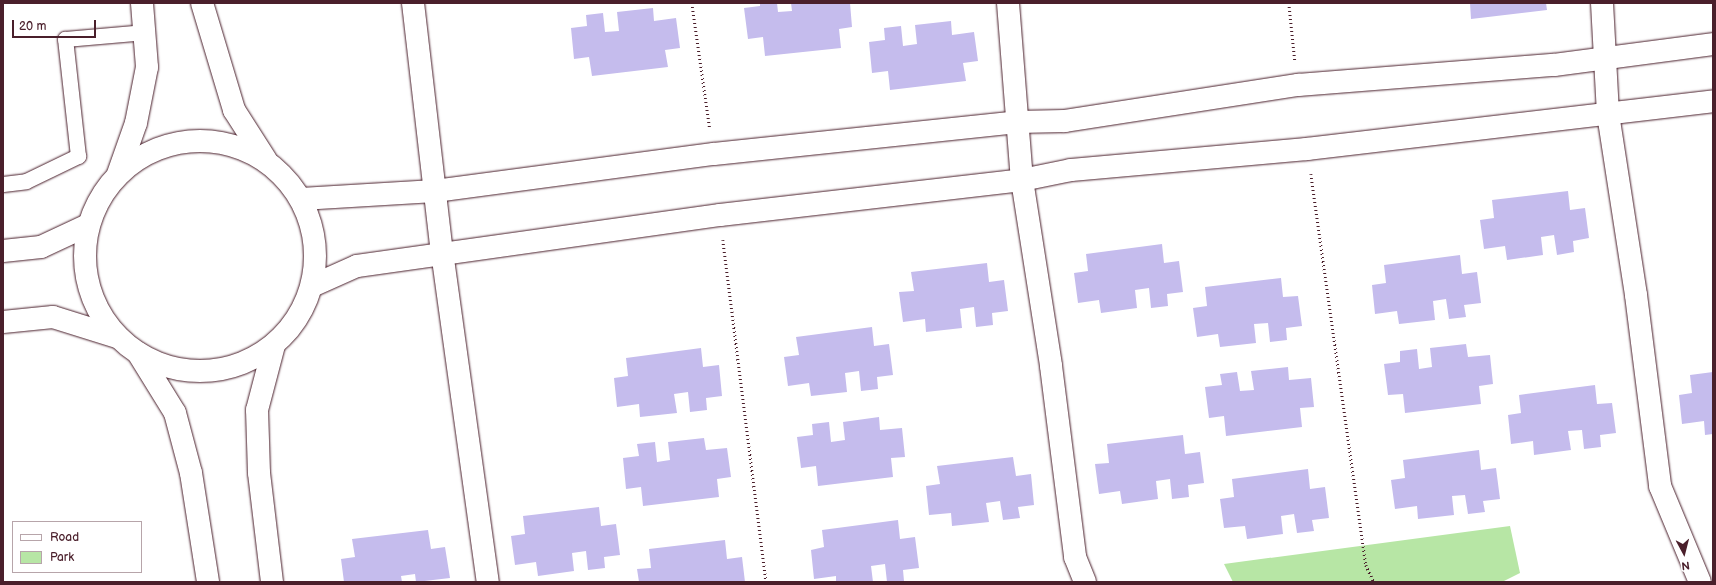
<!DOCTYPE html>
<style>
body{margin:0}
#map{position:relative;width:1716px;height:585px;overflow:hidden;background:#fff;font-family:"Balsamiq Sans",sans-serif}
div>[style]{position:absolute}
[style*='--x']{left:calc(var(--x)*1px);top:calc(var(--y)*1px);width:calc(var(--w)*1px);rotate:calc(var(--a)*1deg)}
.green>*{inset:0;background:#b7e6a5}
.building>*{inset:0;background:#c5bced}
.path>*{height:2.5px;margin-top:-1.25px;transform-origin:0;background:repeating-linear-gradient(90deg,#4a1f2b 0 1px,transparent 0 4px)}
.roads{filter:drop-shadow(0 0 1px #4a1f2b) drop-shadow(0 0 1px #4a1f2b)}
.lane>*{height:15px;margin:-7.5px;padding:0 7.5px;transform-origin:7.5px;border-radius:7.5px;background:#fff}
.street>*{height:22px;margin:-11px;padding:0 11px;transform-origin:11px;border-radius:11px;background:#fff}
.secondary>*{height:22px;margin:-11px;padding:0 11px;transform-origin:11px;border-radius:11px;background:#fff}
.secondary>.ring{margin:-11px;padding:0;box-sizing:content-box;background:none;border:22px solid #fff;border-radius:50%}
span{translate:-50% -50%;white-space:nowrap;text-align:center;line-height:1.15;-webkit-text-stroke:3px #fff;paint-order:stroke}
.frame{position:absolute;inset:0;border:4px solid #4a1f2b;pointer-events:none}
.legend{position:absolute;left:12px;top:521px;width:130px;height:52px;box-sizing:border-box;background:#fff;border:1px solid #b7a5aa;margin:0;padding:5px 7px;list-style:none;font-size:12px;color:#4a1f2b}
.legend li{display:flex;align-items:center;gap:8px;height:20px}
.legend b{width:20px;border:1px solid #b7a5aa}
.north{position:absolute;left:1664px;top:533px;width:40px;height:40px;-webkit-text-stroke:3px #fff;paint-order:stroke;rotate:173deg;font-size:11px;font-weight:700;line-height:16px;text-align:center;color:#4a1f2b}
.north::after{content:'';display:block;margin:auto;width:14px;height:18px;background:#4a1f2b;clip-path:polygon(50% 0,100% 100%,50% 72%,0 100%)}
.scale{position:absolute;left:12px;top:20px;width:84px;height:18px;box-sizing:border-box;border:2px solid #4a1f2b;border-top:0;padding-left:5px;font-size:12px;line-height:14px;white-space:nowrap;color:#4a1f2b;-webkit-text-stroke:3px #fff;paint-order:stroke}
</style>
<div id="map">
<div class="green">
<div style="clip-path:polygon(1510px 526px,1520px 573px,1502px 582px,1233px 582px,1224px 564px)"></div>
</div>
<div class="building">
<div style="clip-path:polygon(760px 3px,777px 3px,778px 12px,792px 11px,791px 3px,850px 3px,852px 27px,839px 29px,841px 48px,765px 56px,763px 37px,748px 39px,744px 8px,760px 6px)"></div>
<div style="clip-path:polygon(1470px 3px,1546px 3px,1547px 10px,1471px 19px)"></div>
<div style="clip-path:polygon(653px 8px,654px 21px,676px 18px,680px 48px,665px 50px,668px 67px,592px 76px,589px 57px,574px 59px,571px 28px,587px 26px,586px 15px,603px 13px,605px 32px,619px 31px,617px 12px)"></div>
<div style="clip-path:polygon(951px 21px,952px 35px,974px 32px,978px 61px,963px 63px,966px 81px,890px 90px,888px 71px,872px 73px,869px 42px,885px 40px,884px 28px,901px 26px,903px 46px,917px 44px,915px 25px)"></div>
<div style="clip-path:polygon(1568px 191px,1570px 210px,1585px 208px,1589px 238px,1573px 241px,1574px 252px,1557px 255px,1554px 235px,1541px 237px,1543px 255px,1507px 260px,1505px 246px,1484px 249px,1480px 220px,1494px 218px,1492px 200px)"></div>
<div style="clip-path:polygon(1162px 244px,1164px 263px,1179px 261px,1183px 292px,1167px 294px,1168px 306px,1151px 308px,1149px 288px,1135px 290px,1137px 308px,1101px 313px,1099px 300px,1078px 303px,1074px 273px,1088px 271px,1086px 254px)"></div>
<div style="clip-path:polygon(1460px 255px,1462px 274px,1477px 272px,1481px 303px,1464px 305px,1466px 317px,1449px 319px,1446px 299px,1433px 301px,1435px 320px,1399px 324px,1397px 311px,1375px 314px,1372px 285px,1386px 283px,1384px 265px)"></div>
<div style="clip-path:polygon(987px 263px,989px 282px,1004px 280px,1008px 311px,992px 313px,993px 325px,976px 327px,974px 307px,960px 309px,962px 328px,926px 332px,925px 319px,903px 322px,899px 292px,914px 291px,911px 272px)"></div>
<div style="clip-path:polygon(1281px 278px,1283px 297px,1298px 296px,1302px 326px,1286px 328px,1287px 340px,1270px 342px,1268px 323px,1254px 324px,1256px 343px,1220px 347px,1218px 334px,1197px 337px,1193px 308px,1207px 306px,1205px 287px)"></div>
<div style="clip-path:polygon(872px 327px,874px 346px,889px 344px,893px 375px,877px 377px,878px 389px,861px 391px,859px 371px,845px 373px,847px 392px,811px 396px,809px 383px,788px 386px,784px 357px,799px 355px,796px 337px)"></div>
<div style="clip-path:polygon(1466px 344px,1468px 357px,1490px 355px,1493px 384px,1479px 386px,1481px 404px,1405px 413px,1403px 394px,1388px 395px,1384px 364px,1400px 362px,1400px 351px,1417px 349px,1419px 369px,1432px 367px,1430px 348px)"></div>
<div style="clip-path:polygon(701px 348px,703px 367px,719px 365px,722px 396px,706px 398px,707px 410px,690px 412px,688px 392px,674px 394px,677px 413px,640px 417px,639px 404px,617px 407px,614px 378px,628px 376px,626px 358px)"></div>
<div style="clip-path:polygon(1288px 367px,1289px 380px,1311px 378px,1314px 407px,1300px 408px,1302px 427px,1226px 436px,1224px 416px,1209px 418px,1205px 387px,1222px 385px,1220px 374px,1237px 372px,1240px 391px,1254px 390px,1251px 371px)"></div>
<div style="clip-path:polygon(1713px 372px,1713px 434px,1705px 435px,1704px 421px,1682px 424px,1679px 395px,1692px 393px,1690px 375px)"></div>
<div style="clip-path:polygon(1595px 385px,1597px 404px,1612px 403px,1616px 433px,1600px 435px,1601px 447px,1584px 449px,1582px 430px,1568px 431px,1571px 450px,1534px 455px,1533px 441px,1511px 444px,1508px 415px,1521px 413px,1519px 395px)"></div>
<div style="clip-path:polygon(879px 417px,880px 430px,902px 428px,905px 457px,891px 458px,893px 477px,818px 486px,816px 466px,801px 468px,797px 437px,813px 435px,812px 424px,829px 422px,831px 442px,845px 440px,843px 422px)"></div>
<div style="clip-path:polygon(1183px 435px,1185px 454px,1200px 452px,1204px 483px,1188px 485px,1189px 497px,1172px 499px,1170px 479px,1156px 481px,1158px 499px,1122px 504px,1120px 491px,1099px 494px,1095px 464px,1109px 463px,1107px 444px)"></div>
<div style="clip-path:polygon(704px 438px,706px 450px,727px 448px,731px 477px,717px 479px,719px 497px,643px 506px,641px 487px,626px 489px,623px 458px,639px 456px,637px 444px,655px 442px,657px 462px,670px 460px,668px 442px)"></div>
<div style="clip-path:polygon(1479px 450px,1481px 470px,1496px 468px,1500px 499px,1483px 501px,1485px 512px,1468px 514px,1465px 495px,1452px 496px,1454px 515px,1418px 519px,1417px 506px,1395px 509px,1391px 480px,1405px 478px,1403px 460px)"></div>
<div style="clip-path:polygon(1013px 457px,1016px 476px,1031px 474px,1034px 505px,1018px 507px,1020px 518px,1003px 520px,1000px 501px,986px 503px,989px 522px,952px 526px,951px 513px,929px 515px,926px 486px,940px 484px,937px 466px)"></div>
<div style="clip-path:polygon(1308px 469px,1310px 489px,1325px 487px,1329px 518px,1312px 520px,1314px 531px,1297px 533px,1294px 514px,1281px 516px,1283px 534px,1247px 539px,1245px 526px,1224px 528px,1220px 499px,1234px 497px,1232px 479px)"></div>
<div style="clip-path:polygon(599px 507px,601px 526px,616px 524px,620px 555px,604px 557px,605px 568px,588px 570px,586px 551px,572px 553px,574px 571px,538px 576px,536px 562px,515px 565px,511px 536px,525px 534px,523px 516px)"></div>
<div style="clip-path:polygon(898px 520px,900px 539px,915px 537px,919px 568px,903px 570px,904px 581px,887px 582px,885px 564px,871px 566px,873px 582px,836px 582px,836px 576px,814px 579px,811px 550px,824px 547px,822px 530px)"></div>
<div style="clip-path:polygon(428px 530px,431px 549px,445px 547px,450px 578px,416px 582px,415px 574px,401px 576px,402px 582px,344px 582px,341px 559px,355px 557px,352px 539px)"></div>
<div style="clip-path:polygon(725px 540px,727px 559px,742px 557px,745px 582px,639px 582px,637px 569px,651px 568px,649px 549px)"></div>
</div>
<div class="path">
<div style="--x:692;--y:3;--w:127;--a:81.9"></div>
<div style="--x:1289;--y:3;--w:58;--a:84.1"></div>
<div style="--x:1311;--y:174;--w:395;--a:82"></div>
<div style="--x:1366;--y:565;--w:19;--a:65"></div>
<div style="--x:723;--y:240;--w:345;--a:82.8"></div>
</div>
<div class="roads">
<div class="lane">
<div style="--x:3;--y:184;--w:23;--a:-7"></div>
<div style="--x:26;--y:181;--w:58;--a:-25.7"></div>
<div style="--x:78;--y:156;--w:118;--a:-96.3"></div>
<div style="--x:65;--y:39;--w:81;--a:-4.9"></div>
</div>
<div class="street">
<div style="--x:413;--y:3;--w:251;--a:83.4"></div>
<div style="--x:442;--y:252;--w:333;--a:82.1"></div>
<div style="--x:1008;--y:3;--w:178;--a:85.5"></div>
<div style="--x:1022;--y:180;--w:188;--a:81.1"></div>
<div style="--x:1051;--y:366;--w:193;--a:82.8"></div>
<div style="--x:1075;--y:557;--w:27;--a:68"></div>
<div style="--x:1602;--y:3;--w:111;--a:86.9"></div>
<div style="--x:1608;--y:114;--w:183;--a:81.2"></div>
<div style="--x:1636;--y:295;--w:193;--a:82.8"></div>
<div style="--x:1660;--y:486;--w:104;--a:67.4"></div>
<div style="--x:301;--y:199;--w:134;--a:-3.4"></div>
<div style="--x:435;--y:191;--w:281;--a:-7.6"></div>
<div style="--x:714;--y:154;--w:305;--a:-6"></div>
<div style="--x:1017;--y:122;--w:48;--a:-1.2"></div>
<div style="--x:1065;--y:121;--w:236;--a:-8.8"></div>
<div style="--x:1298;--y:85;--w:257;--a:-4.5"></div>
<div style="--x:1554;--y:65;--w:160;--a:-7.5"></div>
<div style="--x:312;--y:286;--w:49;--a:-24"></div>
<div style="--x:357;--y:266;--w:367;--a:-8"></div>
<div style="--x:720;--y:215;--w:304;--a:-6.6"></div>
<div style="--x:1022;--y:180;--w:50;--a:-11.5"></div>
<div style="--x:1071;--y:170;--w:237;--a:-5.1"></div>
<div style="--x:1307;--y:149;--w:409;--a:-6.7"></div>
</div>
<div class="secondary">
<div style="--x:202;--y:3;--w:112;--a:73.3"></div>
<div style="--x:234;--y:110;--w:59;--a:57.4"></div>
<div class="ring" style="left:85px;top:141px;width:208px;height:208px"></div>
<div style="--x:118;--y:174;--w:54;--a:-70.6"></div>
<div style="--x:136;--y:123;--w:57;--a:-78.9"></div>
<div style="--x:147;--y:67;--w:64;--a:-94.5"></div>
<div style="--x:3;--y:251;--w:38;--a:-6"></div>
<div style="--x:41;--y:247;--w:52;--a:-25.1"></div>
<div style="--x:3;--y:322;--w:50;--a:-5.7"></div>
<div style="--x:53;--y:317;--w:67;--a:17.4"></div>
<div style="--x:138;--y:353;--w:70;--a:58.3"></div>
<div style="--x:175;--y:413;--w:62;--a:75.1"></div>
<div style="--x:191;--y:473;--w:110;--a:81.1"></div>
<div style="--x:272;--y:582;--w:110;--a:-96.8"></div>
<div style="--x:259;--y:473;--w:63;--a:-91.8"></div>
<div style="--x:257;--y:410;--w:67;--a:-75.3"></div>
</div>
</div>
<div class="frame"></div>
<ul class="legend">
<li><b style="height:5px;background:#fff"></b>Road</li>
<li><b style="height:11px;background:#b7e6a5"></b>Park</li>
</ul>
<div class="north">N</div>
<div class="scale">20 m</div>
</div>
